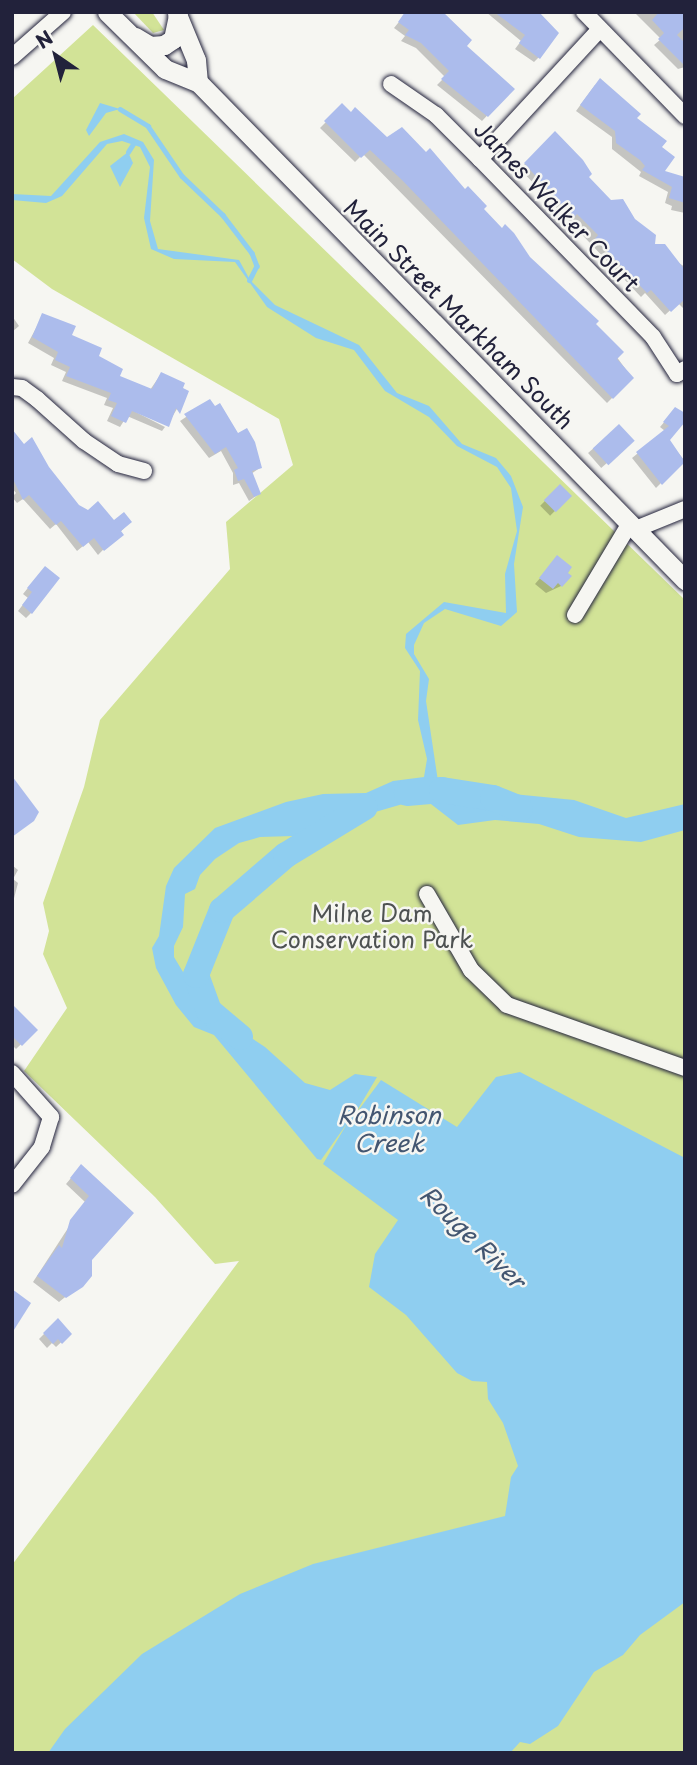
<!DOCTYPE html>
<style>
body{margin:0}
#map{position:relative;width:697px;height:1765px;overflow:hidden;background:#f6f6f2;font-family:"Playpen Sans",sans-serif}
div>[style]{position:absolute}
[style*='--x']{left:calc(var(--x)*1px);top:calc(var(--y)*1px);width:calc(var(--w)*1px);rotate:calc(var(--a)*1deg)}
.green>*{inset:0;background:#d2e397}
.water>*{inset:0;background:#8fcef0}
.shadow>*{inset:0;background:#0003;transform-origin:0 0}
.stream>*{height:4.5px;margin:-2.25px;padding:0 2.25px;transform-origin:2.25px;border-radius:2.25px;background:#8fcef0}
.river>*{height:26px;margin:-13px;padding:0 13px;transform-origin:13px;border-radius:13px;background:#8fcef0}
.building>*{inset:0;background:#acbcec;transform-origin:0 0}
.roads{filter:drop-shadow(0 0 2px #22223b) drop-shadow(0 0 2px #22223b)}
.minor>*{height:16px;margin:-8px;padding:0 8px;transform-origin:8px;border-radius:8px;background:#f6f6f2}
.major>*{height:19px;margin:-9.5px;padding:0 9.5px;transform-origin:9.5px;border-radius:9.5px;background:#f6f6f2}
span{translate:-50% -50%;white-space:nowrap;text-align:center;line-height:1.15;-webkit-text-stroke:5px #f6f6f2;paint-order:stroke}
.street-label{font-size:23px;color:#22223b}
.park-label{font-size:23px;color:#4e5252}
.water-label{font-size:24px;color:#435671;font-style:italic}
.frame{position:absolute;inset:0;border:14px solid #22223b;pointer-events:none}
.north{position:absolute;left:21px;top:21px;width:70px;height:70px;-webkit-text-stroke:5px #f6f6f2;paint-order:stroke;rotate:325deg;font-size:19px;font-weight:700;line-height:28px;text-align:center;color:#22223b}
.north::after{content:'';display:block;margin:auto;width:24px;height:32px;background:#22223b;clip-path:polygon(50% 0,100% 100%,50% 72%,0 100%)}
</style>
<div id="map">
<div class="green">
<div style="clip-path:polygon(133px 12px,152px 12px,164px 30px,153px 33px)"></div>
<div style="clip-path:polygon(93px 25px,685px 600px,685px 1753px,12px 1753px,12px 1565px,239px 1261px,215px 1264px,155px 1197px,24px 1071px,67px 1008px,43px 954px,49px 931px,43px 903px,84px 787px,100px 720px,230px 569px,226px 522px,293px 465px,279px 419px,52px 289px,12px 259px,12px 99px)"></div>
</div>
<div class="water">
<div style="clip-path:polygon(100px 103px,120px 109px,106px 113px,89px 136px,86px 130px)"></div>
<div style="clip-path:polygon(124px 134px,143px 142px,154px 160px,150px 221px,158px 249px,239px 260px,250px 280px,275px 305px,359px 345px,397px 393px,429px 406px,462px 444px,496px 458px,511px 476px,523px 507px,514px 564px,517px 612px,501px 626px,445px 609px,424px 623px,414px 645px,414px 654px,429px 679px,426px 701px,439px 788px,468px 801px,502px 793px,574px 800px,626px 818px,685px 804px,685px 830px,641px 842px,579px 837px,539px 824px,495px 820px,458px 825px,427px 801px,413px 801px,293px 836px,260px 837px,239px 843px,215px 859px,200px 875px,195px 889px,185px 894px,183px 927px,174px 946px,174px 957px,204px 1007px,265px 1047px,305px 1083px,330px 1090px,355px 1074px,377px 1077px,352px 1119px,381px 1080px,457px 1127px,496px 1077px,520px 1072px,685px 1158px,685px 1602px,640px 1635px,623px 1655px,594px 1672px,558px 1726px,530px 1744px,520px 1742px,510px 1753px,48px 1753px,65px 1729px,142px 1654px,240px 1594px,313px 1564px,505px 1516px,511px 1477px,518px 1466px,503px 1423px,488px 1399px,487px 1382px,472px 1381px,457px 1373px,406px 1315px,369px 1287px,375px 1254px,398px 1220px,323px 1164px,348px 1122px,321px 1160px,317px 1159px,214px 1035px,194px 1027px,176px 1005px,156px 968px,152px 948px,159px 936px,166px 886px,174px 868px,215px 828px,286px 802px,323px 794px,366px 793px,393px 781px,424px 777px,427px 759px,418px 720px,420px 671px,405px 648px,406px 634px,444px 602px,506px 613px,505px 574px,517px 531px,511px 488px,497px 467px,457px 446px,429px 417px,385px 391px,354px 350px,316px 338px,267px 307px,235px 262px,174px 259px,151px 249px,144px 218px,150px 167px,140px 147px,122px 141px,107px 144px,62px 196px,46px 203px,12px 200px,12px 194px,51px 196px,100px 142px)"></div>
<div style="clip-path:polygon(128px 152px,133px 163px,120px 187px,110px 166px)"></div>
</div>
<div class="shadow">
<div style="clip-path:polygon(407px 12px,464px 46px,512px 89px,482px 121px,437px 85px,445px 77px,416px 48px,401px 41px,405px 36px,394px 28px)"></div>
<div style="clip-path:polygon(486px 12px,537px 12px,539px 57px,534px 62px,515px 49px,521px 41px)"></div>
<div style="clip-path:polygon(634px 12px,680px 12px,685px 18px,685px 67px,678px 69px,654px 45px,661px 39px)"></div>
<div style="clip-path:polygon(595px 85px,660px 148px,662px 172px,685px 179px,685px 213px,671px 210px,672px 206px,665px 203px,668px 192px,639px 176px,641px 172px,612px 149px,612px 137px,576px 111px)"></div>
<div style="clip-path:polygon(342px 106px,482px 209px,593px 324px,632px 378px,607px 403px,363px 154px,355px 162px,320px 128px)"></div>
<div style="clip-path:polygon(555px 133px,587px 177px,653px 246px,685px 267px,685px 310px,678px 303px,665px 315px,645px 293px,641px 297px,520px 169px)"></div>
<div style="clip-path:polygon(43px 315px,118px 377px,150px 390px,161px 374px,187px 392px,168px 424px,124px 406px,165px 427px,162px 431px,127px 416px,120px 427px,107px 421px,113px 408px,104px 405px,107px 398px,62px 381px,66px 372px,51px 365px,54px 358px,28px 343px)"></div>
<div style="clip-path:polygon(12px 316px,19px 326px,12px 332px)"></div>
<div style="clip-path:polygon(210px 401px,261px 467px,251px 474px,259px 494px,249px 501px,239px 483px,233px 485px,233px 473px,221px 451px,209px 458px,180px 421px)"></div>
<div style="clip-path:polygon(671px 414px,668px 440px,684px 460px,656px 488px,632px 458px,665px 431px,660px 427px)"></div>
<div style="left:619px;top:426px;width:20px;height:41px;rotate:49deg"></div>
<div style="clip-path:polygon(12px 434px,78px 506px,113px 523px,130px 522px,98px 555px,88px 542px,77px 551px,56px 524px,50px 529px,23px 499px,17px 503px,12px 497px,16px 493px,12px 488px)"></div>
<div style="left:560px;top:486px;width:14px;height:28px;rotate:45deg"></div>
<div style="clip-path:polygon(553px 563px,570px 568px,561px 586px,546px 593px,535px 584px)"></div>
<div style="clip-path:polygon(40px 573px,31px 613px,26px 618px,18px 611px,28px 598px,23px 594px)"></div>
<div style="clip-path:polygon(12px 865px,18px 870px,13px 879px,18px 883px,12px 906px)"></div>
<div style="clip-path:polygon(12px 1006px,36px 1030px,16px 1049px,12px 1045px)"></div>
<div style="clip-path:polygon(76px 1172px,131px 1213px,90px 1259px,85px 1281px,59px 1302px,33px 1282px,85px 1202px,66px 1184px)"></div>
<div style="clip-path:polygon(58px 1320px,70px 1334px,56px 1347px,52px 1343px,47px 1348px,39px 1339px)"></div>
</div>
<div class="stream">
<div style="--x:120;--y:109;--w:33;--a:31"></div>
<div style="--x:148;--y:126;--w:60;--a:55.8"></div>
<div style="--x:182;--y:176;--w:57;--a:43.6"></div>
<div style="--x:223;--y:215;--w:48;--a:52.7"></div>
<div style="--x:252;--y:253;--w:14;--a:69"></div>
<div style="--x:257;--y:266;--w:16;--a:117"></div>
<div style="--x:128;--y:152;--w:9;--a:-58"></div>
</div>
<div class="river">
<div style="--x:407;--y:793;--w:35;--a:-5"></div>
<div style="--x:442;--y:790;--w:52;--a:8.9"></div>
<div style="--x:493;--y:798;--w:29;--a:22"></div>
<div style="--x:240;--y:1037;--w:40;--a:-140"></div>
<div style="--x:209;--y:1011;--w:38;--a:-110"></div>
<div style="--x:196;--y:975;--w:70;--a:-68.2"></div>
<div style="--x:222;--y:910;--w:84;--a:-40.7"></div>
<div style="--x:286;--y:855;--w:92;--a:-31.3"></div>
</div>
<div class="building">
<div style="clip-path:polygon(405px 12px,443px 12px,472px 40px,467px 46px,515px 89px,488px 117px,441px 79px,449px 71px,421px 43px,405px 35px,409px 30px,398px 22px)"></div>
<div style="clip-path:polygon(494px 12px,539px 12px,559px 33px,540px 59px,519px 43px,525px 35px)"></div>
<div style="clip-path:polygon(659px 12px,685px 12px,685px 27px,677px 35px,685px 43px,685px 66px,658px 39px,664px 33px,652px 20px)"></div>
<div style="clip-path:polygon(600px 78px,641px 114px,637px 118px,667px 141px,662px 147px,675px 157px,665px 171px,685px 177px,685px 203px,669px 198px,672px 187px,642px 170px,645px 166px,640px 160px,616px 143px,615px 131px,580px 105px)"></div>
<div style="clip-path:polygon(342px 103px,351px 112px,355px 107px,387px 137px,402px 127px,426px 152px,430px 148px,465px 189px,468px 186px,487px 206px,484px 209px,502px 228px,505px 224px,514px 233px,530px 257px,599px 321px,596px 324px,624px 352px,617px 359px,634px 378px,613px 399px,402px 180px,370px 150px,361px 158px,324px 121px)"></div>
<div style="clip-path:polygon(555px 131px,583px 160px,592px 174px,589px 177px,611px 200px,623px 199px,635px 219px,656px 235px,655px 244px,665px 244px,685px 270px,685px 299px,671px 312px,651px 290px,647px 293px,595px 239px,598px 235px,577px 214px,574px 217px,568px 212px,524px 163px)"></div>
<div style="clip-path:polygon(42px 313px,76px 326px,72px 335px,102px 348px,99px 356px,123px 369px,120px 376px,152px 389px,161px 372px,185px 383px,183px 388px,189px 391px,180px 414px,176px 408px,169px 427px,132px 411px,126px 423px,111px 416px,117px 403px,108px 400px,111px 393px,66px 376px,70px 367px,55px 360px,58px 352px,32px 337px)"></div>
<div style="clip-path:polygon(210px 399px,215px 406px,220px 403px,238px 433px,247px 428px,255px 442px,262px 468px,252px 471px,261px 494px,254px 497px,244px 479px,238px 481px,234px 470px,238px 468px,226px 447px,215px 454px,184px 414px)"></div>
<div style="clip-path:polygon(675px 407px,685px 413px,685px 422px,670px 440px,685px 462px,662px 485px,636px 452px,669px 426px,663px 422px)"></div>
<div style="left:619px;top:424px;width:23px;height:36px;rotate:47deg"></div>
<div style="clip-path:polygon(12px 429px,24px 444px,32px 437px,49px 467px,79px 505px,88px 510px,98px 501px,114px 520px,124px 512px,132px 522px,121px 531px,124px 535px,104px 551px,94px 538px,83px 547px,61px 521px,56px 525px,29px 495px,23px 500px,12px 477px)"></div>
<div style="left:560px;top:484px;width:17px;height:23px;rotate:45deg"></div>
<div style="clip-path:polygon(557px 555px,572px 567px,568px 573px,572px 576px,562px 587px,558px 583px,553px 589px,539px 578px)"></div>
<div style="clip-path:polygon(45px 566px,60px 578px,32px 614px,22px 605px,32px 592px,27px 588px)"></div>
<div style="clip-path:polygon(12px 776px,39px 812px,34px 821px,12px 837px)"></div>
<div style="clip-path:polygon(12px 1004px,38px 1030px,22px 1046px,12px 1036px)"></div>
<div style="clip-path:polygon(81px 1164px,134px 1213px,92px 1260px,92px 1276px,83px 1287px,66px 1298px,37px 1276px,59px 1245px,62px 1248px,70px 1220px,89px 1196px,70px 1178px)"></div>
<div style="clip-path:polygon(12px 1289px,31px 1303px,12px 1333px)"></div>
<div style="clip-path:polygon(58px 1318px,72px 1334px,62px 1344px,58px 1339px,53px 1344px,43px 1333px)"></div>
</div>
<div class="roads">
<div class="minor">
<div style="--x:584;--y:12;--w:145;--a:45.8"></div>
<div style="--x:12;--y:57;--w:68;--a:-41.4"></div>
<div style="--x:391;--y:84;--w:55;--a:34.6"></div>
<div style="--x:436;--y:115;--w:62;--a:45"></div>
<div style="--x:480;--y:159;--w:248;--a:45.8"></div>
<div style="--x:653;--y:337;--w:44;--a:57"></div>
<div style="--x:677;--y:374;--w:9;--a:-32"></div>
<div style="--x:480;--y:159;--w:174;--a:-47.3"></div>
<div style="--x:12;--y:387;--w:10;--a:6"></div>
<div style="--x:22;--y:388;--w:19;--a:36"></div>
<div style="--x:37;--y:399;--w:63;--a:41.8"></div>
<div style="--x:84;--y:441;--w:41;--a:34.1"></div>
<div style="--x:118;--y:464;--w:27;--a:15"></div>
<div style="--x:636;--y:529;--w:53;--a:-22.2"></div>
<div style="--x:575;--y:615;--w:107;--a:-59.1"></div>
<div style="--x:427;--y:894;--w:88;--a:59.9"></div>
<div style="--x:471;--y:970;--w:50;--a:44.2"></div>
<div style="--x:507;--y:1005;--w:189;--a:19.5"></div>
<div style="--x:12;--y:1073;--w:59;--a:48.4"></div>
<div style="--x:51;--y:1117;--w:31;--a:107"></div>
<div style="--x:42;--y:1147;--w:48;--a:128.3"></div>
</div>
<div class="major">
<div style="--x:107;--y:12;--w:81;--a:44.5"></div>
<div style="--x:165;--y:69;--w:35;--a:22"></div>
<div style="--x:198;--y:82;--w:697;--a:45.64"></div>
<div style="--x:177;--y:14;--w:50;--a:67.6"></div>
<div style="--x:196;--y:60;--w:22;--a:85"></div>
<div style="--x:135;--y:37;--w:17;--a:31"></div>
<div style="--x:150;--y:46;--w:14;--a:-4"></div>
<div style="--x:164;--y:45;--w:11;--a:-34"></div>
<div style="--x:173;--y:39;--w:24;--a:-78"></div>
</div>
</div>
<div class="street-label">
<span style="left:557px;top:206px;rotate:46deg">James Walker Court</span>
<span style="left:459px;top:314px;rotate:45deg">Main Street Markham South</span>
</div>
<div class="park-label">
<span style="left:372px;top:926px">Milne Dam<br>Conservation Park</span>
</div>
<div class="water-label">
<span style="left:389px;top:1129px">Robinson<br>Creek</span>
<span style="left:473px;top:1237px;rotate:44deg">Rouge River</span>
</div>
<div class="frame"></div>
<div class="north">N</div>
</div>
